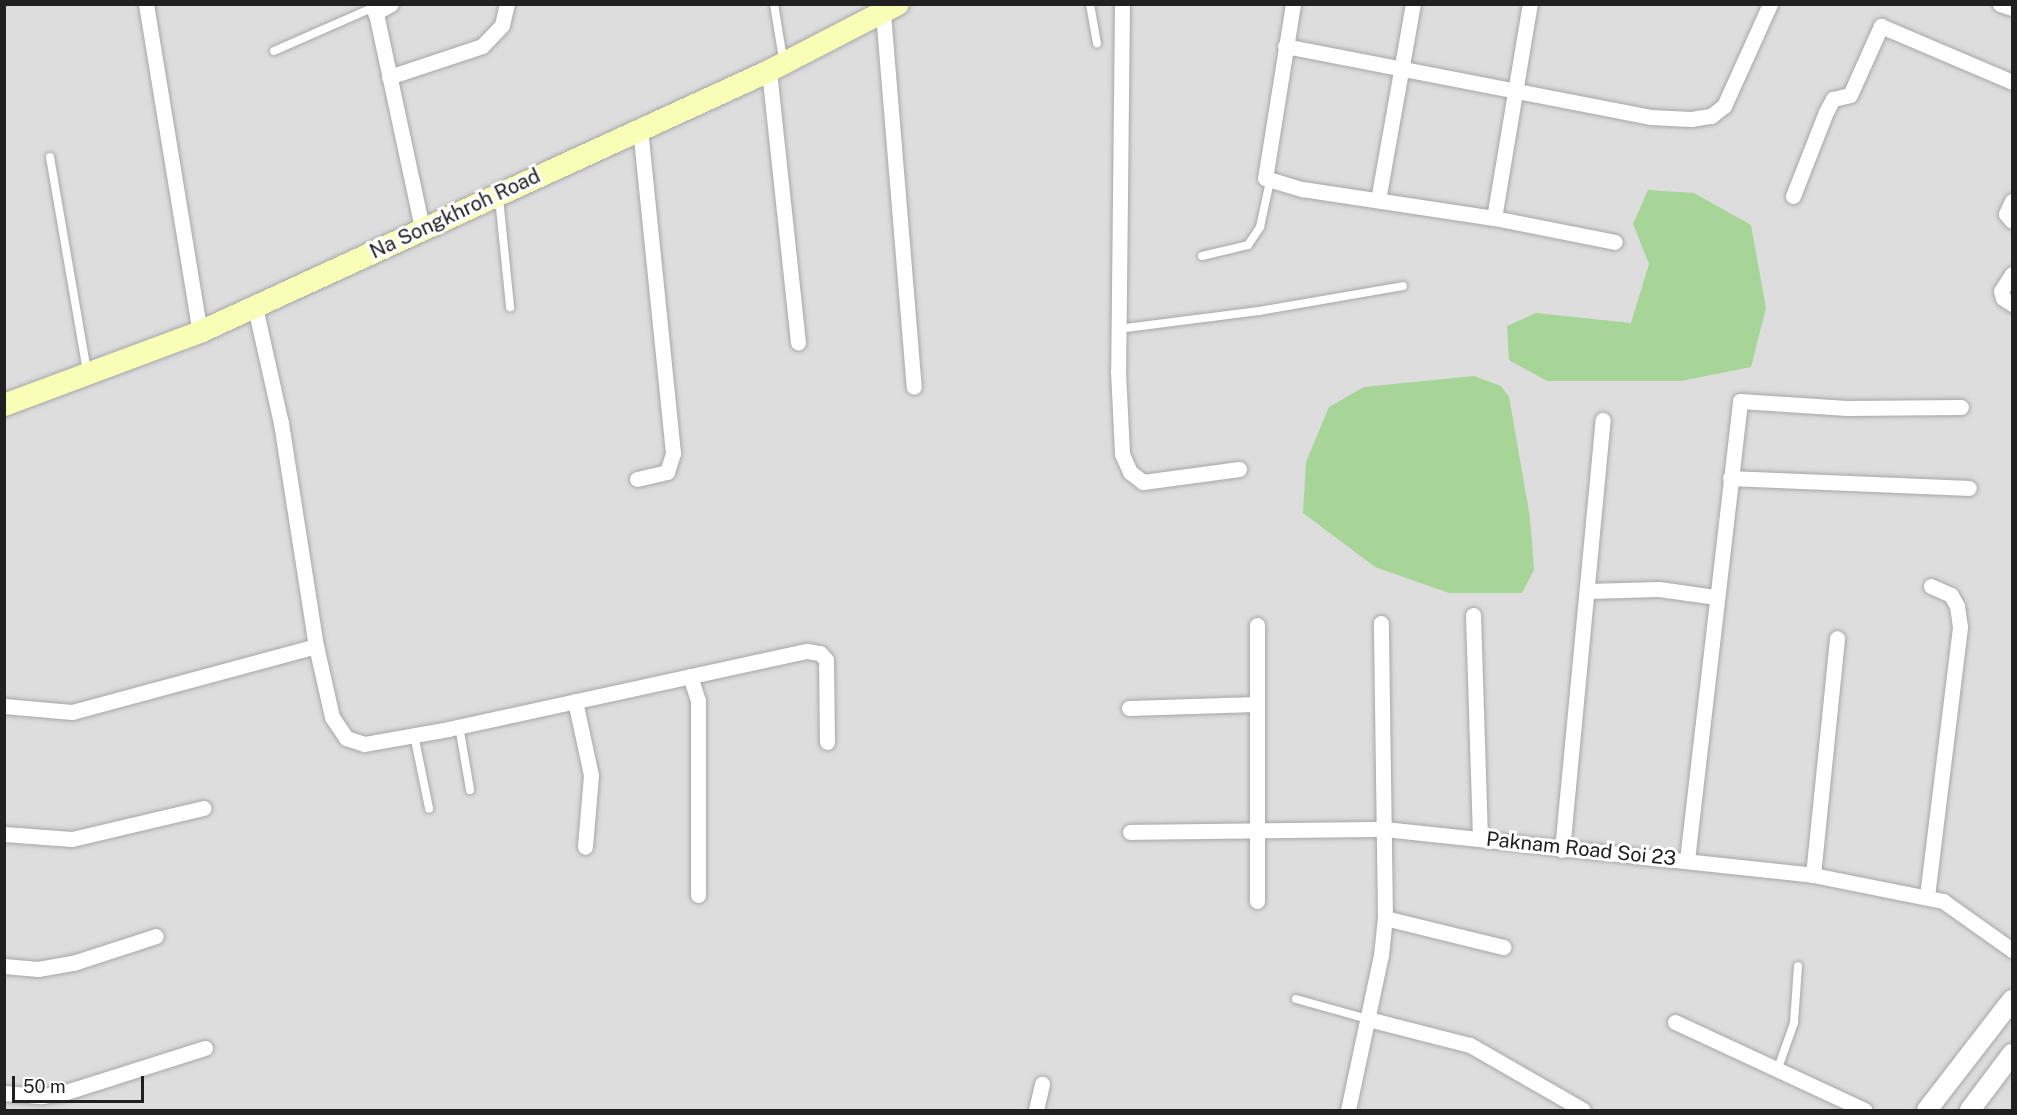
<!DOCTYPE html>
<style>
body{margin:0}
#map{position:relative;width:2017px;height:1115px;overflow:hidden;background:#f1eee6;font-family:"Public Sans",sans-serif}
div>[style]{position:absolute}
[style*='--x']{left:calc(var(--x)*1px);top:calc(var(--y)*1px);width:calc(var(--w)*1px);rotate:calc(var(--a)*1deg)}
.residential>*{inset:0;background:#dedddd;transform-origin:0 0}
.forest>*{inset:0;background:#a7d497}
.roads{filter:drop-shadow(0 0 2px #a7a7a7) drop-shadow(0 0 2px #a7a7a7)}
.service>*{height:8px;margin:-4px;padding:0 4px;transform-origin:4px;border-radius:4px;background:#fff}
.minor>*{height:15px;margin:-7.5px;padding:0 7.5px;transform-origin:7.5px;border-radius:7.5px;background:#fff}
.tertiary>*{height:20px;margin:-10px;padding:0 10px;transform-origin:10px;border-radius:10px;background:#fff}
.secondary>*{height:22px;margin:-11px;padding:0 11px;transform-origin:11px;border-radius:11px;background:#f9feb7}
span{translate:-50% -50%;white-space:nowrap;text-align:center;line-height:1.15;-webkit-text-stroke:6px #fff;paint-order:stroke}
.street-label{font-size:20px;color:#202020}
.frame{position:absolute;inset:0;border:6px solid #202020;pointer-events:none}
.scale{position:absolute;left:12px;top:1076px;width:132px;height:27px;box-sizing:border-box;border:3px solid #202020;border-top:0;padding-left:8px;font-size:18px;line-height:21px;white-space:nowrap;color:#202020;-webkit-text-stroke:4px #fff;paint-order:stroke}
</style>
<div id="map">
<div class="residential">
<div style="left:5px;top:5px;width:2007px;height:1105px"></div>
</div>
<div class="forest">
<div style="clip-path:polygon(1648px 190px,1694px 193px,1751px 225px,1766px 308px,1751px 367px,1681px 381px,1547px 381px,1509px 360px,1507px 326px,1536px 313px,1631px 323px,1649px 264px,1633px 224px)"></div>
<div style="clip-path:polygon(1474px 376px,1501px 386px,1509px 397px,1530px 517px,1534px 570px,1522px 593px,1449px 593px,1375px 567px,1303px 513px,1306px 462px,1329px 407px,1364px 387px)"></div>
</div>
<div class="roads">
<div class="service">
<div style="--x:774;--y:4;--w:56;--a:80.7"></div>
<div style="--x:1090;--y:4;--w:40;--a:80"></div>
<div style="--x:274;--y:51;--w:109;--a:-23.7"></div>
<div style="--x:50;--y:157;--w:218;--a:80.2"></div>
<div style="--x:499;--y:198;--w:110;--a:84.2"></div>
<div style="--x:1202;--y:256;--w:47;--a:-13.4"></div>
<div style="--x:1248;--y:245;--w:22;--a:-56"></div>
<div style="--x:1260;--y:227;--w:47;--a:-77.7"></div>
<div style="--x:1118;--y:329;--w:142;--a:-7.3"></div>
<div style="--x:1259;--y:311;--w:146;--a:-9.8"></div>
<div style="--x:459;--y:726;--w:65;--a:80.2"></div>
<div style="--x:414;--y:735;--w:75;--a:78.4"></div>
<div style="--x:1296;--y:999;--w:75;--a:15.5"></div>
<div style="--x:1778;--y:1068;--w:48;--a:-70.4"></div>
<div style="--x:1794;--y:1023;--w:57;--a:-86"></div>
</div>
<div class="minor">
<div style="--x:146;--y:4;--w:332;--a:80.7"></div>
<div style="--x:374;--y:4;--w:229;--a:77.9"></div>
<div style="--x:1122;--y:4;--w:367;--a:90.6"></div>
<div style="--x:1118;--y:371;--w:83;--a:87.2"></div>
<div style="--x:1122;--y:454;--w:20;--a:66"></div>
<div style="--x:1130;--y:472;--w:16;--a:38"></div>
<div style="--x:1143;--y:482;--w:97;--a:-7.7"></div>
<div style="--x:1293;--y:4;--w:176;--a:99.1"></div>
<div style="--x:1265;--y:178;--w:39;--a:17"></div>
<div style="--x:1302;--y:189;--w:194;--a:8.6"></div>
<div style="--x:1494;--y:218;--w:123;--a:11.2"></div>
<div style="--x:2000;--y:4;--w:13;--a:18"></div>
<div style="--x:375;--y:13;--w:18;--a:-29"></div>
<div style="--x:883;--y:13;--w:375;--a:85.3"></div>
<div style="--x:1285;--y:46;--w:372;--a:11"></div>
<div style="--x:1650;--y:117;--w:41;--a:2.8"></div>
<div style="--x:1691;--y:119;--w:20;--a:-9"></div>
<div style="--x:1711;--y:116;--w:16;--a:-38"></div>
<div style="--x:1724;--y:106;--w:112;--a:-65.7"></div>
<div style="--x:769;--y:71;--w:273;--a:83.9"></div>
<div style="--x:389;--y:77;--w:98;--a:-18.4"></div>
<div style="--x:482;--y:46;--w:29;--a:-46"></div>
<div style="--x:502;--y:25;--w:22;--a:-77"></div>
<div style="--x:1793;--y:196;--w:90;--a:-68.6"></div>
<div style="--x:1826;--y:112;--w:15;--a:-62"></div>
<div style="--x:1833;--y:99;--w:17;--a:-13"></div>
<div style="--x:1850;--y:95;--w:76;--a:-65.8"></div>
<div style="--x:1881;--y:26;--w:142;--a:23.1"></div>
<div style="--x:1378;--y:200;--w:199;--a:-79.9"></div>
<div style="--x:2012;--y:201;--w:14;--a:115"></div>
<div style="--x:2006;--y:214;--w:9;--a:49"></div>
<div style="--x:1494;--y:218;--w:217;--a:-80.5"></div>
<div style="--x:2012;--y:274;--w:20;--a:123"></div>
<div style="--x:2001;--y:291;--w:7;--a:74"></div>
<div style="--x:2003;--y:298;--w:11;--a:34"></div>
<div style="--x:255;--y:307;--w:119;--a:77.4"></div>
<div style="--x:281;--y:423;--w:226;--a:81.1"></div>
<div style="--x:316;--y:646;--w:73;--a:77.3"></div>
<div style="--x:332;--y:717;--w:25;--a:56"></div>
<div style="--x:346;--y:738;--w:19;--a:18"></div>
<div style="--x:364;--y:744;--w:85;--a:-10.1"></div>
<div style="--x:448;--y:729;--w:367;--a:-12.3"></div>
<div style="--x:807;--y:651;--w:13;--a:9"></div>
<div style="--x:820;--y:653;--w:9;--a:49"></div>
<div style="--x:826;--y:660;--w:82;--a:89.3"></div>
<div style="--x:1730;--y:478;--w:239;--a:2.4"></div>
<div style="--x:637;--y:479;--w:31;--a:-13"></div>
<div style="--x:667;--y:472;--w:20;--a:-72"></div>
<div style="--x:673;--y:453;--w:327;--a:-95.8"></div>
<div style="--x:1587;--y:591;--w:72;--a:-1.6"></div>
<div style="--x:1659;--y:589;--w:58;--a:8"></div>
<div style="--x:1473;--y:615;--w:223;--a:88.2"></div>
<div style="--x:1257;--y:625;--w:276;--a:90"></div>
<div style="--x:690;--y:676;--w:26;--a:72"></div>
<div style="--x:698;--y:701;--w:194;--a:90"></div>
<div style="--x:575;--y:701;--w:76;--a:77.8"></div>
<div style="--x:591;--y:775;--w:72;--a:94.8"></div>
<div style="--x:4;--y:706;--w:68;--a:5"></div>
<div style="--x:72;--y:712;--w:253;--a:-15.1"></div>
<div style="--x:1129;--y:708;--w:127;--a:-1.8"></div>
<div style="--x:1130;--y:832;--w:255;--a:-0.7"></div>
<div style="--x:1385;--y:829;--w:430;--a:6.1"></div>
<div style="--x:1813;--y:875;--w:133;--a:11.3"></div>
<div style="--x:1943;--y:901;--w:85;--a:35.4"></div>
<div style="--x:4;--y:834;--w:68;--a:4.2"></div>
<div style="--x:72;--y:839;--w:135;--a:-13.3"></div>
<div style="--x:1562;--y:850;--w:432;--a:-84.6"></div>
<div style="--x:1687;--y:860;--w:462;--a:-83.4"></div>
<div style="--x:1740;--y:401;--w:107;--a:3.7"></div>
<div style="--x:1847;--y:408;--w:114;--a:-0.5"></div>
<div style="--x:1813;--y:875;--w:238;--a:-84.2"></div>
<div style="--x:1927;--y:896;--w:271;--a:-83"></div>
<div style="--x:1960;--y:627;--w:21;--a:-98"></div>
<div style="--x:1957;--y:606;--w:13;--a:-119"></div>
<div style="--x:1951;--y:595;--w:22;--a:-156"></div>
<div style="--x:1385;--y:918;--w:122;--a:13.8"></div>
<div style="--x:4;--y:966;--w:34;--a:5"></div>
<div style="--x:38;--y:969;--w:36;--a:-10"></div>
<div style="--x:73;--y:963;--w:87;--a:-18"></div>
<div style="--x:1368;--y:1019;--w:105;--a:14.3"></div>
<div style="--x:1470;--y:1045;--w:130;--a:29.9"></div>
<div style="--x:1675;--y:1022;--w:209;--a:24.9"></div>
<div style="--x:4;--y:1093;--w:38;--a:5"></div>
<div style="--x:42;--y:1096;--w:21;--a:-8"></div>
<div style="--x:63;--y:1093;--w:149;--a:-17.6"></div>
<div style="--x:1036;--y:1110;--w:27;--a:-77"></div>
<div style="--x:1348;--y:1110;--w:158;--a:-78"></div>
<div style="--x:1381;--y:955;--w:37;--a:-84"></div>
<div style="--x:1385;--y:918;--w:295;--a:-90.8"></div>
</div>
<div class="tertiary">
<div style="--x:1927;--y:1110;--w:139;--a:-52.3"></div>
<div style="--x:1970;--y:1110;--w:70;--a:-53.1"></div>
</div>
<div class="secondary">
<div style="--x:4;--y:405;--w:209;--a:-20.4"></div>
<div style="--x:200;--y:332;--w:626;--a:-24.64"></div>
<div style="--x:769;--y:71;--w:145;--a:-27.4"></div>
</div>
</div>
<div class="street-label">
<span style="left:455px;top:214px;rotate:-25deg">Na Songkhroh Road</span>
<span style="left:1581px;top:849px;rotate:6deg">Paknam Road Soi 23</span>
</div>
<div class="frame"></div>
<div class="scale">50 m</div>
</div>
